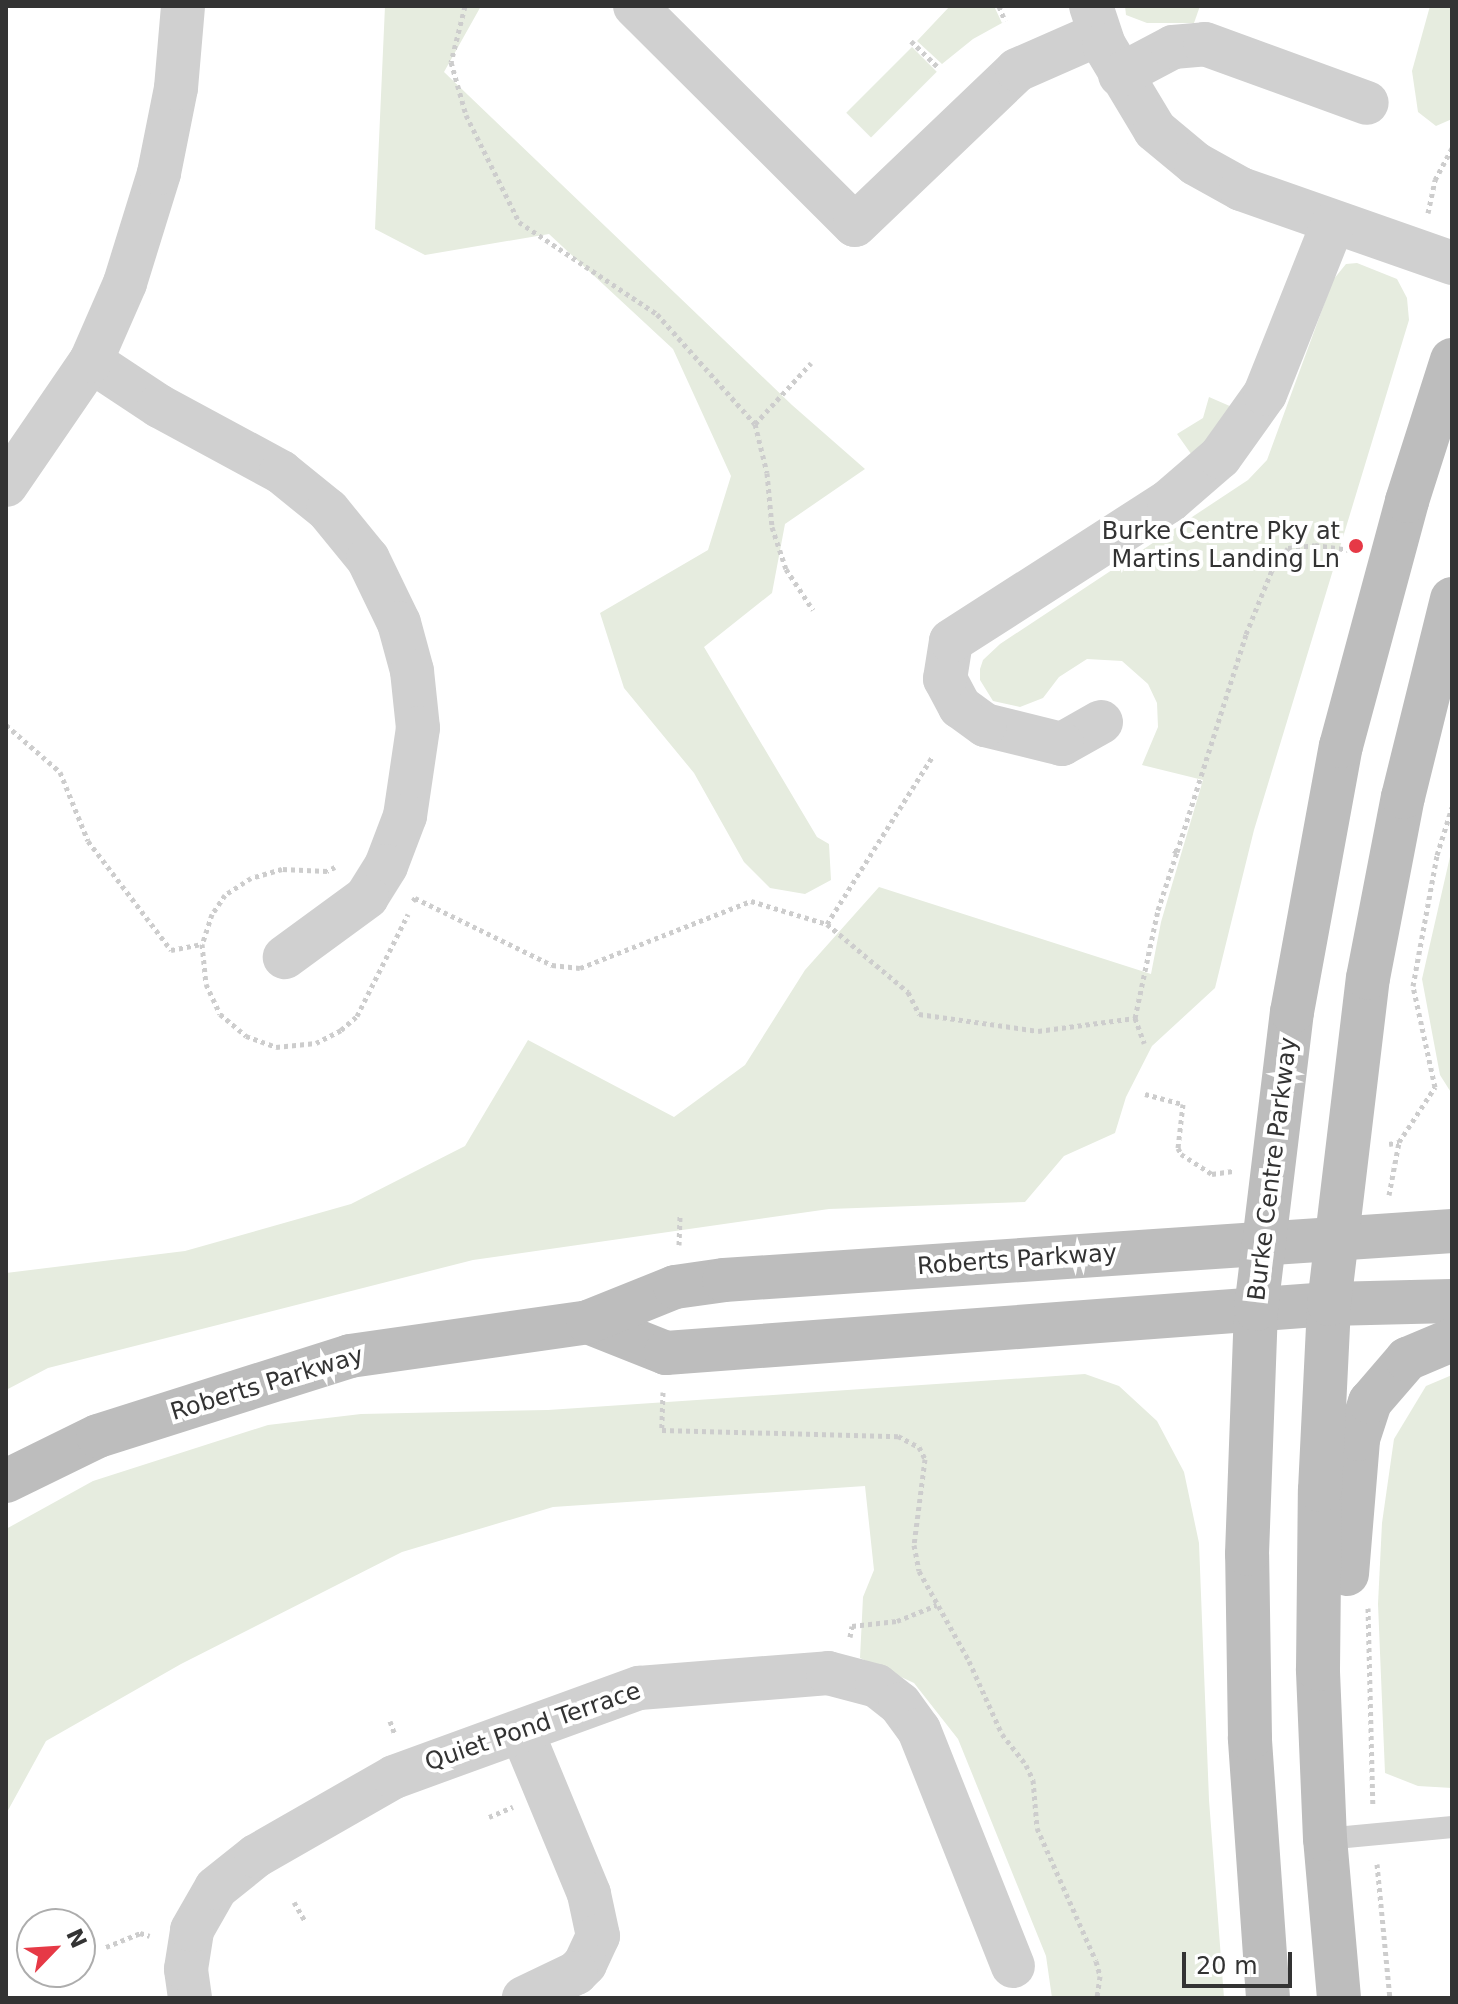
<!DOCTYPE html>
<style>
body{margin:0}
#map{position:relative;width:1458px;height:2004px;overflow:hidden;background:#fff;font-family:"DejaVu Sans",sans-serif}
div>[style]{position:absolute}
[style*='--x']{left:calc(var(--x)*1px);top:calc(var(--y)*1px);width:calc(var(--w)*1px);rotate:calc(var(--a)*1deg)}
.green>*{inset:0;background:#e6ecdf;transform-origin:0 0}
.path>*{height:5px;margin-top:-2.5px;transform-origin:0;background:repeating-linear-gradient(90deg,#cdcdcd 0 4px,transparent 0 8px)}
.service>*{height:22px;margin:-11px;padding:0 11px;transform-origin:11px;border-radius:11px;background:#d0d0d0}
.minor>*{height:44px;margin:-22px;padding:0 22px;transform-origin:22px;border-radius:22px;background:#d0d0d0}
.tertiary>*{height:44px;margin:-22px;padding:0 22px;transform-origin:22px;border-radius:22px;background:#d0d0d0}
.secondary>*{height:44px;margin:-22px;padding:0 22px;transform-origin:22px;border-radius:22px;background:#bdbdbd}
.dots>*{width:22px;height:22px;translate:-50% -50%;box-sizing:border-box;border:4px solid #fff;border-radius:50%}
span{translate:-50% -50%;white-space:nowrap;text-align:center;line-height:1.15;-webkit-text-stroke:8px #fff;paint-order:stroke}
.poi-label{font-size:24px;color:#333}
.right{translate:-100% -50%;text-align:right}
.street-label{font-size:24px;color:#333}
.frame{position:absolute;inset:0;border:8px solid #333;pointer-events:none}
.north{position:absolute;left:16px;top:1908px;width:80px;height:80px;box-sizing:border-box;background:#fff;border:2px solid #adadad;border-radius:50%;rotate:65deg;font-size:22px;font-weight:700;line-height:32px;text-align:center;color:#333}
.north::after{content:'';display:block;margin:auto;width:28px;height:36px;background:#e63946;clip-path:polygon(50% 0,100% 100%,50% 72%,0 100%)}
.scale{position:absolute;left:1182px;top:1952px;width:110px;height:36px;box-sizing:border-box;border:4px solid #333;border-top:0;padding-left:10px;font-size:24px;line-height:28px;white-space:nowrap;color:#333;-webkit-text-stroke:6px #fff;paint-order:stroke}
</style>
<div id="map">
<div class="green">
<div style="clip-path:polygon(385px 6px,481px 6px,444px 72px,792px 405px,865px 469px,785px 524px,772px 593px,704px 647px,817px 837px,829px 844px,831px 880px,805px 894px,770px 888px,744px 862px,694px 773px,624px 688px,600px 613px,708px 550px,731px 476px,673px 349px,549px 234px,425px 255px,375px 229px)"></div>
<div style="clip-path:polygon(950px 6px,994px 6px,1002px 23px,973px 39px,942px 64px,917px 41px)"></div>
<div style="clip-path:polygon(1125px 6px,1200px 6px,1194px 23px,1147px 23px,1126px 15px)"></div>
<div style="clip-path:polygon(1430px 6px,1452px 6px,1452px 119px,1436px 126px,1418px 112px,1412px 71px)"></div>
<div style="left:912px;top:47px;width:35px;height:93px;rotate:45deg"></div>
<div style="clip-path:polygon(1357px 263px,1397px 279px,1407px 298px,1409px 320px,1254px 830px,1215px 988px,1152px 1046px,1126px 1097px,1115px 1133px,1064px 1156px,1025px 1202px,829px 1209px,473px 1260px,48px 1368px,6px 1390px,6px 1273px,185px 1251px,351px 1204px,465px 1146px,528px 1040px,674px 1117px,745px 1065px,805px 970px,879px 887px,1151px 974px,1161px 922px,1203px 780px,1142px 765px,1158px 727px,1157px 703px,1148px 684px,1122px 661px,1087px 659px,1059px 677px,1043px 698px,1020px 707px,993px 701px,980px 680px,980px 669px,983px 660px,1000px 644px,1248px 480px,1267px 460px,1333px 280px,1346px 264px)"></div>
<div style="clip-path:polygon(1209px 397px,1232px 407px,1194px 458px,1177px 434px,1203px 418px)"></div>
<div style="clip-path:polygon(1452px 848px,1452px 1094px,1440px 1075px,1422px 979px)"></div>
<div style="clip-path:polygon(1085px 1374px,1119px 1386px,1157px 1421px,1184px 1472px,1199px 1543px,1209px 1800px,1224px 1998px,1052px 1998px,1046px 1956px,958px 1739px,914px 1683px,860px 1658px,863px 1597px,874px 1570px,865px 1486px,553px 1507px,402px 1552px,181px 1664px,46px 1741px,6px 1814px,6px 1529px,93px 1481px,268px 1425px,361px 1414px,548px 1410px)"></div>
<div style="clip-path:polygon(1452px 1375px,1452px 1788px,1418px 1786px,1385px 1773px,1378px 1604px,1382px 1523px,1394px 1439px,1426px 1386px)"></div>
</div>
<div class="path">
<div style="--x:465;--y:6;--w:58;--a:104"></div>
<div style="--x:451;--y:62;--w:55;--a:74.2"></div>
<div style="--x:466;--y:115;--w:119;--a:63.6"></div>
<div style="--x:519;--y:222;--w:166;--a:33.7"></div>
<div style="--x:657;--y:314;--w:147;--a:48.3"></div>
<div style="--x:755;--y:424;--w:50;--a:76.2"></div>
<div style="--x:767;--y:473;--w:54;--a:84.7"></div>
<div style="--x:772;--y:527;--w:44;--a:71.6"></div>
<div style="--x:786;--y:569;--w:49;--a:56.6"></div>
<div style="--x:999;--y:6;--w:16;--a:68"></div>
<div style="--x:911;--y:41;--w:39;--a:44"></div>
<div style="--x:1428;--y:213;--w:34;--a:-78"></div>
<div style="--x:1435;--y:180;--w:36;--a:-62"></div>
<div style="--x:755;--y:424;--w:83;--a:-47.4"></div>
<div style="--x:6;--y:725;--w:72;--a:41"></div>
<div style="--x:60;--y:772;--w:74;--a:67.9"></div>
<div style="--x:88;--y:841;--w:137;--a:52.7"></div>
<div style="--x:171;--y:950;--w:32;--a:-11"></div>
<div style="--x:1177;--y:852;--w:229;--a:-72.4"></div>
<div style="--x:1246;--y:634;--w:69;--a:-67.9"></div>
<div style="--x:1272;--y:570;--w:27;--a:-54"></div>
<div style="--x:1288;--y:548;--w:27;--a:-6"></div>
<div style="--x:1315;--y:545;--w:37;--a:8"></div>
<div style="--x:335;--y:867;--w:9;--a:153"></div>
<div style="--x:327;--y:871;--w:45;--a:-177.5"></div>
<div style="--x:282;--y:869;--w:32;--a:164"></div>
<div style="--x:251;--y:878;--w:31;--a:147"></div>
<div style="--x:225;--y:895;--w:23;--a:124"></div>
<div style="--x:212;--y:914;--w:32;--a:108"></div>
<div style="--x:202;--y:944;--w:40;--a:84.3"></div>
<div style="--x:206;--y:984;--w:33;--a:65"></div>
<div style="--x:220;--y:1014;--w:34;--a:40"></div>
<div style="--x:246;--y:1036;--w:32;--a:20"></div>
<div style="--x:276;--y:1047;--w:40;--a:-5.7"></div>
<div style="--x:316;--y:1043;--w:28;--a:-27"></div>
<div style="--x:341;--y:1030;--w:21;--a:-41"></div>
<div style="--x:357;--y:1016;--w:114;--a:-63.4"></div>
<div style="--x:413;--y:901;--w:4;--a:-56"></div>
<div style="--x:415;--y:898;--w:153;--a:26.1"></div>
<div style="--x:552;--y:965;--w:28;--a:6"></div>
<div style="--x:580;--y:968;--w:184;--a:-21.4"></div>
<div style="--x:751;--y:901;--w:79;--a:16.8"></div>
<div style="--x:827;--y:924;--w:106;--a:40"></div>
<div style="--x:908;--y:992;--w:25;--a:63"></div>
<div style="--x:919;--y:1014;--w:120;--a:8.1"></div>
<div style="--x:1038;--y:1031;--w:98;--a:-7.6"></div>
<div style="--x:1135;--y:1018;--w:110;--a:-78"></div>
<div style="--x:1158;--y:910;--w:61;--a:-71.9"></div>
<div style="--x:1177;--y:852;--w:6;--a:-149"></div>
<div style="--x:827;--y:924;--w:197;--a:-57.8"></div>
<div style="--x:1135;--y:1018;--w:27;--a:70"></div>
<div style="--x:1145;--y:1094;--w:39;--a:15"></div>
<div style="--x:1183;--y:1104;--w:44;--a:96.5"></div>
<div style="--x:1178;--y:1148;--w:7;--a:63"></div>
<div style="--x:1181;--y:1154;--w:37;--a:33"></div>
<div style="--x:1212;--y:1174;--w:21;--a:-8"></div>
<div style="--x:1389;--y:1144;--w:10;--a:-11"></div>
<div style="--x:1399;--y:1142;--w:66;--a:-56.8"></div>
<div style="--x:1435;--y:1087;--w:103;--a:-102.3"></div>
<div style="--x:1413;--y:986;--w:133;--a:-79.6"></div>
<div style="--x:1437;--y:855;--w:50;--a:-72.6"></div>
<div style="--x:1389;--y:1195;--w:54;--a:-79.3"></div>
<div style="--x:679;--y:1245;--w:31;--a:-88"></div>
<div style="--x:663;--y:1392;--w:38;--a:92"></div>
<div style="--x:662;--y:1430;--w:236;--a:1.5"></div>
<div style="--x:898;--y:1436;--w:24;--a:28"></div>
<div style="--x:919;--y:1447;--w:13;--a:63"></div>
<div style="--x:925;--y:1459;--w:87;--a:97.3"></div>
<div style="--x:914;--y:1545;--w:26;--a:79"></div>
<div style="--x:919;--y:1571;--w:103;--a:60.9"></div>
<div style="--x:969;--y:1661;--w:80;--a:65.7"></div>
<div style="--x:1002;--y:1734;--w:39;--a:52"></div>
<div style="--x:1026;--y:1765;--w:17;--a:65"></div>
<div style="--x:1033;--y:1780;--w:48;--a:85.2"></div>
<div style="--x:1037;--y:1828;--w:145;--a:66.1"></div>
<div style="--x:1096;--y:1961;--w:16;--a:75"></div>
<div style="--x:1100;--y:1976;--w:22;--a:98"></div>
<div style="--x:1368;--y:1608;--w:198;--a:88.6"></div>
<div style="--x:850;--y:1637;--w:11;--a:-80"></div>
<div style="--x:852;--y:1626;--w:45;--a:-6.3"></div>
<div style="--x:897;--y:1621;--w:43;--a:-21.8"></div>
<div style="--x:390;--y:1721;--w:15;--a:70"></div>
<div style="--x:489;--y:1817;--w:26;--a:-23"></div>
<div style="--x:1377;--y:1864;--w:135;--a:84.5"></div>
<div style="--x:294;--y:1902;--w:22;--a:60"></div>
<div style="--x:106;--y:1947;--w:37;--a:-22"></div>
<div style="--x:140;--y:1933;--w:10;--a:17"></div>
</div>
<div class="service">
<div style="--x:1325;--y:1839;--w:128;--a:-5.4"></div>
</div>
<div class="minor">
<div style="--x:635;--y:6;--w:310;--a:44.9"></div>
<div style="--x:855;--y:225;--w:224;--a:-43.7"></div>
<div style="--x:1017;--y:70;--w:90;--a:-23.7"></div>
<div style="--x:1091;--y:6;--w:41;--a:71.6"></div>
<div style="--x:1104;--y:45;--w:99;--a:59"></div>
<div style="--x:1155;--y:130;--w:53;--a:39.7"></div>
<div style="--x:1196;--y:164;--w:51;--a:29.1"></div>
<div style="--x:1241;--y:189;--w:224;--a:19.3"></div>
<div style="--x:1120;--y:75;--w:60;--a:-27.8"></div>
<div style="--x:1173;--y:47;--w:32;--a:-5"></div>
<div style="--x:1205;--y:44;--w:172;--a:20"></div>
<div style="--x:91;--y:361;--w:82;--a:33.5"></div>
<div style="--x:159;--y:406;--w:139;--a:28.4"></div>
<div style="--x:281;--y:472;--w:60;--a:39"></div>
<div style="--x:328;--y:510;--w:63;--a:50.8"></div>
<div style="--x:368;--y:559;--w:71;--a:64.2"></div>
<div style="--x:399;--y:623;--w:50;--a:74.8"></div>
<div style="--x:412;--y:671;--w:57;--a:84"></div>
<div style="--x:418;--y:728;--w:89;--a:98.4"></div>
<div style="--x:405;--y:816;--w:53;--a:110.8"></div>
<div style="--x:386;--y:866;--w:36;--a:122"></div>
<div style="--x:367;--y:897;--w:102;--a:143.8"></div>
<div style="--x:1101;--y:722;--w:45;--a:150.6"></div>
<div style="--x:1062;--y:744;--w:79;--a:-166.1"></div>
<div style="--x:985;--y:725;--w:31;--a:-144"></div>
<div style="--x:960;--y:707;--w:32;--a:-118"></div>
<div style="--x:945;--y:679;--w:38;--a:-81"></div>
<div style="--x:951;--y:641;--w:259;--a:-32.7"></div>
<div style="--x:1169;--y:501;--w:67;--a:-40.8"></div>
<div style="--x:1220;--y:457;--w:77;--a:-54.5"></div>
<div style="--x:1265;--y:394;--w:184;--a:-68.3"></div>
<div style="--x:522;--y:1732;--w:175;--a:67.5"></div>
<div style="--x:589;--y:1894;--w:43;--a:77.9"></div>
<div style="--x:598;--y:1936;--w:31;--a:115"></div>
<div style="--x:585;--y:1964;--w:13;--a:135"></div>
<div style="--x:576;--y:1973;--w:58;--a:154.3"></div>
<div style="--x:190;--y:1998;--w:29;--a:-98"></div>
<div style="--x:186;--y:1969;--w:39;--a:-81"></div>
<div style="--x:192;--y:1930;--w:48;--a:-60.3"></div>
<div style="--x:216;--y:1888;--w:51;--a:-38.7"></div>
<div style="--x:256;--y:1856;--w:159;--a:-29.8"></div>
<div style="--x:394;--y:1777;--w:261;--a:-20"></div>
<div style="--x:639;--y:1688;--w:190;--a:-4.5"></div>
<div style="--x:828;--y:1673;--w:51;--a:14.9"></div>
<div style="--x:877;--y:1686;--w:29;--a:38"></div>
<div style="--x:900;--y:1704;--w:32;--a:54"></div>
<div style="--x:919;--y:1730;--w:254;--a:68.3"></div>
</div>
<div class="tertiary">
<div style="--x:6;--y:485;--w:150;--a:-55.6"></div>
<div style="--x:91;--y:361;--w:85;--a:-66.4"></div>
<div style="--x:125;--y:283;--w:115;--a:-72.8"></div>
<div style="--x:159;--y:173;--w:87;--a:-78.7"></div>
<div style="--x:176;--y:88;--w:82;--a:-85.1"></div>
</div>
<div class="secondary">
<div style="--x:588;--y:1322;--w:84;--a:21.7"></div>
<div style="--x:666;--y:1353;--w:665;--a:-4.23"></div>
<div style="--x:1329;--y:1304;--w:123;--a:-1.4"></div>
<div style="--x:6;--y:1481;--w:102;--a:-26.1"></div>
<div style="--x:98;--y:1436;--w:264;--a:-17.6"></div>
<div style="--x:350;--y:1356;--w:240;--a:-8.1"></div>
<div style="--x:588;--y:1322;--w:94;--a:-21.9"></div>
<div style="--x:675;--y:1287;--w:49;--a:-8.1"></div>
<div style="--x:724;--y:1280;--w:730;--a:-3.85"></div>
<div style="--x:1347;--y:1574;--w:135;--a:-85.3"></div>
<div style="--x:1358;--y:1439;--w:39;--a:-72"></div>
<div style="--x:1370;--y:1402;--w:57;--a:-49.3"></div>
<div style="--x:1407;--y:1359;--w:49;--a:-22.9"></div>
<div style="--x:1268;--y:1998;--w:261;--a:-94"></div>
<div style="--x:1250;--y:1738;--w:184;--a:-90.9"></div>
<div style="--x:1247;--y:1554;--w:245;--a:-87.9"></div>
<div style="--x:1256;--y:1309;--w:299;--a:-83.1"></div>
<div style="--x:1292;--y:1012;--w:270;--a:-79.6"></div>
<div style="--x:1341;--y:746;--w:254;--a:-74.9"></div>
<div style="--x:1407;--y:501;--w:148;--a:-72.3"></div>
<div style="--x:1339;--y:1998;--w:160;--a:-95"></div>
<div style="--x:1325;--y:1839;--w:170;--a:-92.4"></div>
<div style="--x:1318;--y:1669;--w:179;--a:-89.4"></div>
<div style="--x:1320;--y:1490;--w:186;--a:-87.2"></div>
<div style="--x:1329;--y:1304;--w:328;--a:-83.2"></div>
<div style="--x:1368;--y:978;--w:184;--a:-79.1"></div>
<div style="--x:1403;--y:797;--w:204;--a:-76.1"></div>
</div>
<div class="dots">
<div style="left:1356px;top:546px;background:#e63946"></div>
</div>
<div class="poi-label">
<span class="right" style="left:1340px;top:546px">Burke Centre Pky at<br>Martins Landing Ln</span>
</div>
<div class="street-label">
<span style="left:1273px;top:1169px;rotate:-83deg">Burke Centre Parkway</span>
<span style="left:1017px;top:1260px;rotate:-4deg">Roberts Parkway</span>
<span style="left:267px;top:1384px;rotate:-17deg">Roberts Parkway</span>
<span style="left:533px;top:1727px;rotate:-19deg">Quiet Pond Terrace</span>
</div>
<div class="frame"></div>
<div class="north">N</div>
<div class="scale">20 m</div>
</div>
